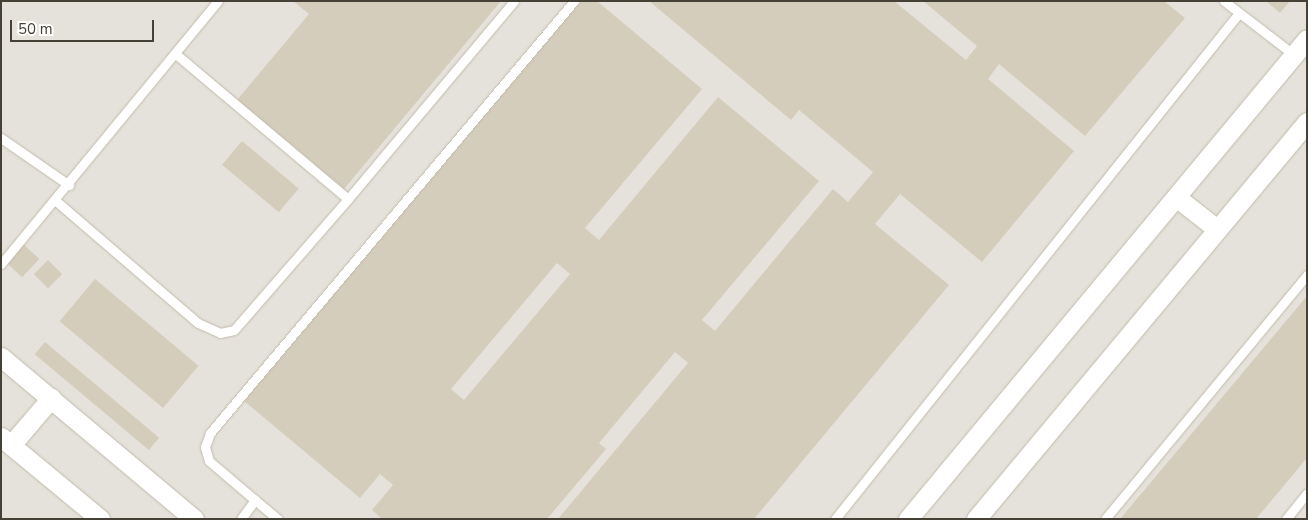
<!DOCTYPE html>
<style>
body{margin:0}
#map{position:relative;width:1308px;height:520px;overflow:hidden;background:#f3f0e6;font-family:"Nunito Sans",sans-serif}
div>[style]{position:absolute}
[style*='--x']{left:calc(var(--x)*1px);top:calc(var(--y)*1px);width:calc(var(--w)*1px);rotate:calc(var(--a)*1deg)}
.industrial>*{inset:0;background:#e5e2db;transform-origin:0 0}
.building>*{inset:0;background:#d5cdbc;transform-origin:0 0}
.roads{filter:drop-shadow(0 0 1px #c1bcac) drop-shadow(0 0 1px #c1bcac)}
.service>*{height:9px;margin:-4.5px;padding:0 4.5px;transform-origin:4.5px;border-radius:4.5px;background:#fff}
.minor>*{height:19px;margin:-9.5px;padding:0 9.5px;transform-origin:9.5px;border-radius:9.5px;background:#fff}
span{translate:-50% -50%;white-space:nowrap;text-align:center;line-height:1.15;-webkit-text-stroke:5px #fff;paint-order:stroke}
.frame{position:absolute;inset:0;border:2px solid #464136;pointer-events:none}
.scale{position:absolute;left:10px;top:20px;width:144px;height:22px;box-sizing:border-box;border:2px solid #464136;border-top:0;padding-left:6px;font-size:15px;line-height:18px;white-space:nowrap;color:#464136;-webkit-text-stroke:4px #fff;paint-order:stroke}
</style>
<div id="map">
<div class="industrial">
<div style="left:1px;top:1px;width:1306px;height:518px"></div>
</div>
<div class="building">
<div style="clip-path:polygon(293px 1px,501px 1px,344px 189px,237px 100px,309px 14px)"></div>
<div style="clip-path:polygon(evenodd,576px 1px,597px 1px,702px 89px,585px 228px,599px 240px,718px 97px,819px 181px,702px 320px,715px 331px,833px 189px,848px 202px,873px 172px,799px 110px,791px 120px,649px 1px,894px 1px,966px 60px,977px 46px,923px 1px,1164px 1px,1185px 18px,1085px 136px,999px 64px,988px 79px,1074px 151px,982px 262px,900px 194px,875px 224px,949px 285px,754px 519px,558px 519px,688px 363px,675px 352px,599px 443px,606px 449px,547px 519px,382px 519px,372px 510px,393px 485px,380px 474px,360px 498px,243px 400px,576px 1px,557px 263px,570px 274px,464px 400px,451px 389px,557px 263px)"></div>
<div style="clip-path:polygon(1266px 1px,1290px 1px,1280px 13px)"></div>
<div style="left:242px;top:141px;width:74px;height:31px;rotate:40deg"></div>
<div style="left:21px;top:242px;width:25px;height:25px;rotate:43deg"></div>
<div style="left:48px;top:260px;width:20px;height:20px;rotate:45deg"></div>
<div style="left:95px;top:279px;width:135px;height:55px;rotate:40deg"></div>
<div style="clip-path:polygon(1307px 296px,1307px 458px,1256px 519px,1120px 519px)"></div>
<div style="left:45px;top:342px;width:149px;height:16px;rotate:40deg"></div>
</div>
<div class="roads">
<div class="service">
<div style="--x:1224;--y:1;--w:88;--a:37.6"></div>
<div style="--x:1;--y:138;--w:83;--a:34.7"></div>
<div style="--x:348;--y:199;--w:258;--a:-50"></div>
<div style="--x:56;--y:201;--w:187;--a:40.7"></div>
<div style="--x:198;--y:323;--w:24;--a:24"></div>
<div style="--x:220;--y:333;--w:14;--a:-12"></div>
<div style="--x:234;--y:330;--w:174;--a:-49"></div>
<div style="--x:348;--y:199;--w:224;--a:-139.9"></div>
<div style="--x:1;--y:264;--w:341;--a:-50.5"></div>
<div style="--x:255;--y:500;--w:30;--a:40"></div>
<div style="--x:241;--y:519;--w:24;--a:-54"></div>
<div style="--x:255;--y:500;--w:60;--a:-139.7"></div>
<div style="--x:209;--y:461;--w:15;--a:-106"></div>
<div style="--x:205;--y:447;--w:15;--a:-70"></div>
<div style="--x:210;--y:433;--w:565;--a:-49.88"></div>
<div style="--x:835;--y:519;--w:647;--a:-51.4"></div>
<div style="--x:1105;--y:519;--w:317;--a:-50.4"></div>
<div style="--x:1286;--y:519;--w:33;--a:-51"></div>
</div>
<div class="minor">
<div style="--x:1176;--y:197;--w:52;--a:38"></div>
<div style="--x:1;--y:357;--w:252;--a:40"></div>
<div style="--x:1;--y:437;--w:129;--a:39.6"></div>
<div style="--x:11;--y:445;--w:62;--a:-49.6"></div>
<div style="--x:908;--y:519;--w:624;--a:-50.26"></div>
<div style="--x:976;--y:519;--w:517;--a:-50.18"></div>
</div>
</div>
<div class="frame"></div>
<div class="scale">50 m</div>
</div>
